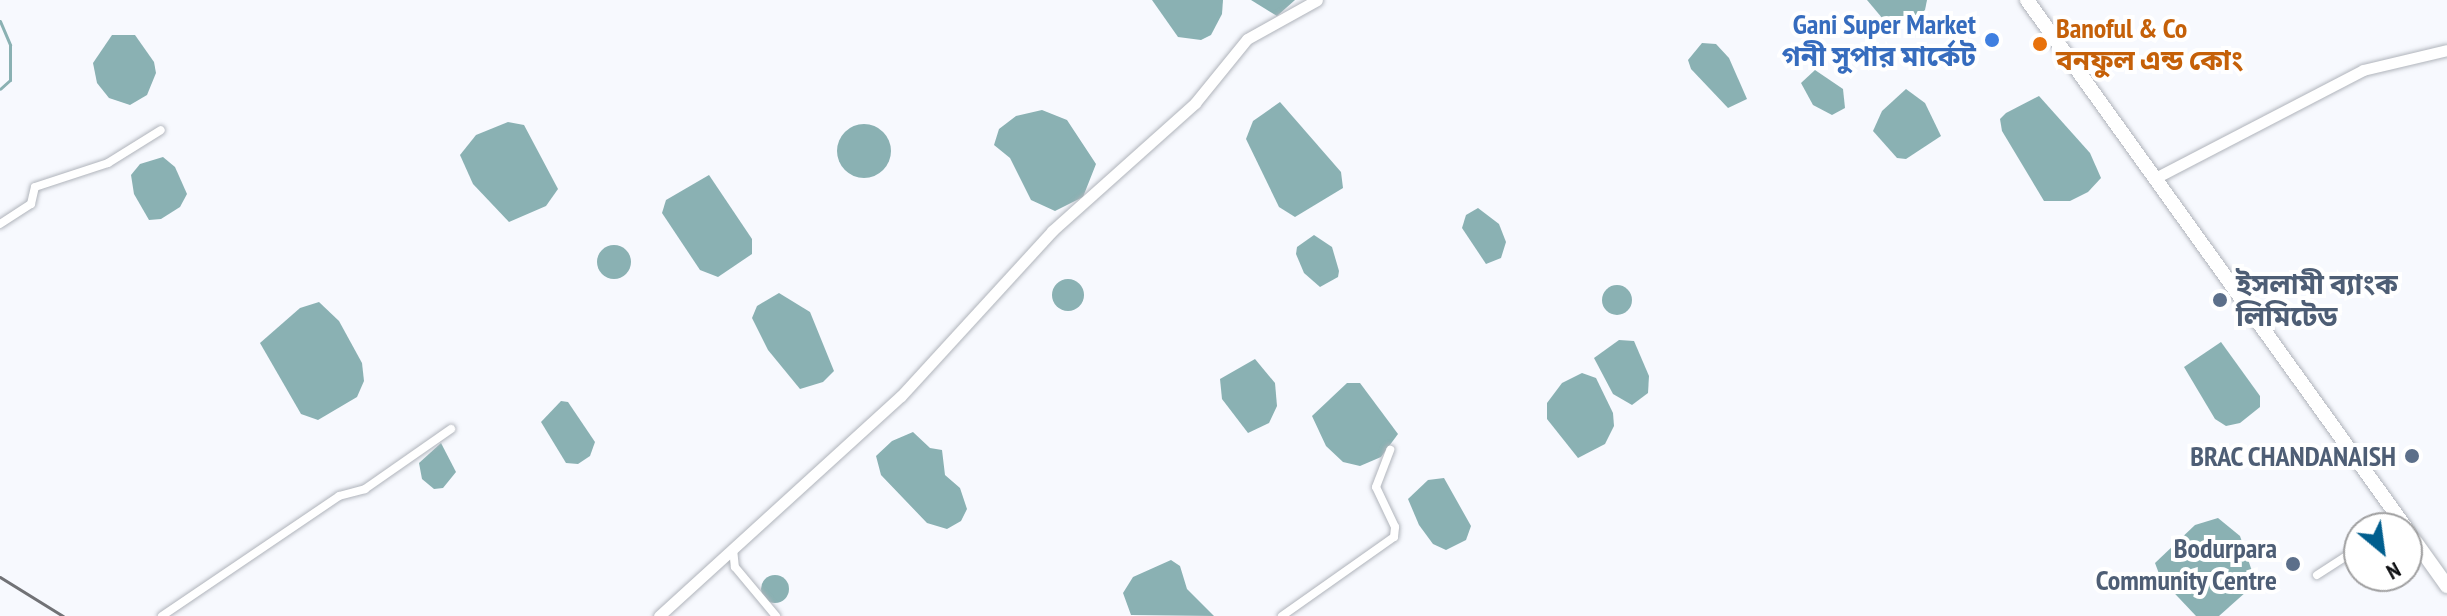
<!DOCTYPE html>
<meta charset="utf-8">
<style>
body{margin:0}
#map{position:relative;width:2447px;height:616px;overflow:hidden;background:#f7f9fe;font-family:"PT Sans Narrow","Noto Sans Bengali",sans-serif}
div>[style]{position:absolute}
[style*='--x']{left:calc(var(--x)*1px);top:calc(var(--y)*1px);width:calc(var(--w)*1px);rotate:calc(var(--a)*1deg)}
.water>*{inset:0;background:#8ab1b3}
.round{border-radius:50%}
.stream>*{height:3px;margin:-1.5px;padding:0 1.5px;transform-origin:1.5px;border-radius:1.5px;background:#8ab1b3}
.roads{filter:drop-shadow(0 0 2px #b0b4bb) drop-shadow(0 0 2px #b0b4bb)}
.minor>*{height:8px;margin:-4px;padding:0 4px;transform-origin:4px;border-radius:4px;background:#fff}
.tertiary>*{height:11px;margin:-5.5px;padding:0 5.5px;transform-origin:5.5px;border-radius:5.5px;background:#fff}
.trunk>*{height:14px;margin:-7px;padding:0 7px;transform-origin:7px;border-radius:7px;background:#fff}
.rail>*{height:3px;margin:-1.5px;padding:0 1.5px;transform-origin:1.5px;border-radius:1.5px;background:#717276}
.dots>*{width:22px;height:22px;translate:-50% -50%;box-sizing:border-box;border:4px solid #fff;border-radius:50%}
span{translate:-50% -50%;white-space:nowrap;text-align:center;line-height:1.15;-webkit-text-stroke:8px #fff;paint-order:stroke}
.shop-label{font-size:28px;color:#366cbe;font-weight:700}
.right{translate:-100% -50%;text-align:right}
.food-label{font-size:28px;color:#c56008;font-weight:700}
.left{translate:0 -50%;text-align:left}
.service-label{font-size:28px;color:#4e5e75;font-weight:700}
.north{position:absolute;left:2343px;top:512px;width:80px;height:80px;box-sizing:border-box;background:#fff;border:2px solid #9f9fa0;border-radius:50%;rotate:151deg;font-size:22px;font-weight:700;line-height:32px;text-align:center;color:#0e0f12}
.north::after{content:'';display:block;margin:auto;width:28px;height:36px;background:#005e8e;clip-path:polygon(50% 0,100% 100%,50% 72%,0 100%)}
</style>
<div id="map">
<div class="water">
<div style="clip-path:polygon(1152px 0,1223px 0,1222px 14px,1211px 35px,1201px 40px,1178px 37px)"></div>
<div style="clip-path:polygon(1251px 0,1295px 0,1277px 16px)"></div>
<div style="clip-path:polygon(1867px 0,1927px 0,1925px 10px,1907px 25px,1888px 25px)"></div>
<div style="clip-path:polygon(112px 35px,135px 35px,154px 62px,156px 73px,147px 95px,130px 105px,109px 98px,97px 83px,93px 63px)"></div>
<div style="clip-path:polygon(1702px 43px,1716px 44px,1729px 58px,1747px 99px,1728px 108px,1691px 69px,1688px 60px)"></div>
<div style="clip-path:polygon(1815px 70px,1843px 89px,1845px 108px,1832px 115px,1813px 105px,1801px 83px)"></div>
<div style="clip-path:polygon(1906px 89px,1925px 103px,1941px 136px,1906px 159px,1897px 158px,1873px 131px,1882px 111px)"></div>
<div style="clip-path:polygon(2039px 96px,2090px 153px,2101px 178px,2088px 192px,2070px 201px,2044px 201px,2002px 131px,2000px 119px,2006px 113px)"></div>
<div style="clip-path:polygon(1280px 102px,1341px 172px,1343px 188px,1295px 217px,1279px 207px,1246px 139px,1253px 121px)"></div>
<div style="clip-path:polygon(1042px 110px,1067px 120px,1096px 164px,1083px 197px,1055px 211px,1031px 200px,1010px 158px,994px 145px,999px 129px,1016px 116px)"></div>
<div style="clip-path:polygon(508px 122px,524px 125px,558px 189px,546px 206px,509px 222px,473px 184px,460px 155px,476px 135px)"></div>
<div class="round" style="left:837px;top:124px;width:54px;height:54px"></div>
<div style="clip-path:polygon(163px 157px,175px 167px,187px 194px,180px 207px,161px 219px,149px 220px,134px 194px,131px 175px,140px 164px)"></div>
<div style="clip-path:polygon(709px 175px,752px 239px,752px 254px,718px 277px,700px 270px,662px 213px,666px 200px)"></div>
<div style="clip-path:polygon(1478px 208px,1499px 224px,1506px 242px,1501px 258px,1486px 264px,1462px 228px,1466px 215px)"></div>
<div style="clip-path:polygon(1314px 235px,1332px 247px,1339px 271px,1338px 277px,1320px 287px,1304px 273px,1296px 254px,1297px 247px)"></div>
<div class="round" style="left:597px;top:245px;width:34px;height:34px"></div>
<div class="round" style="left:1052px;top:279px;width:32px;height:32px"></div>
<div class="round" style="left:1602px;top:285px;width:30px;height:30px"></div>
<div style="clip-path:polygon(779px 293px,810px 312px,834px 371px,823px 382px,800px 389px,768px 350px,752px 318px,757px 306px)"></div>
<div style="clip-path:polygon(319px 302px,339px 321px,362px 363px,364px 381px,357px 397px,318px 420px,301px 414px,260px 343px,300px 308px)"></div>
<div style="clip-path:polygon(1619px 340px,1634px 341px,1649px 376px,1648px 393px,1632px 405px,1613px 394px,1594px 358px)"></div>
<div style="clip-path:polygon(2221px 342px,2260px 396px,2260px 407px,2240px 423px,2226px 426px,2215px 419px,2184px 367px)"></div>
<div style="clip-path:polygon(1255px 359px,1275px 383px,1277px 406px,1269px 423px,1248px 433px,1222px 399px,1220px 379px)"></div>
<div style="clip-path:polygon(1582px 373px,1596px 378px,1613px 413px,1614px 426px,1605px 444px,1578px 458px,1547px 419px,1547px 403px,1562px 383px)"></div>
<div style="clip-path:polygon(1347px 383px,1360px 383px,1398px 434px,1381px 457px,1360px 466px,1343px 462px,1326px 446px,1312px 416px)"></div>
<div style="clip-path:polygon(561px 401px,568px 402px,595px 442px,590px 456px,578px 464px,566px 463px,541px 422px)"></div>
<div style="clip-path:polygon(913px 432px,930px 448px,942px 450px,945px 475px,960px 488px,967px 509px,961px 521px,947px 529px,927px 523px,881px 475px,876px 456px,892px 441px)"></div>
<div style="clip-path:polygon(441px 443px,456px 472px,443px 488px,434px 489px,422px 479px,419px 463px)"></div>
<div style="clip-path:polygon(1444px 478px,1471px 526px,1466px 540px,1446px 550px,1433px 544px,1419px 525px,1408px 499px,1428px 480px)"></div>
<div style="clip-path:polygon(2218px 518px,2240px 536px,2256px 583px,2219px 616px,2196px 616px,2161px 579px,2155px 563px,2195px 525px)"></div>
<div style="clip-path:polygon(1171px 560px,1180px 566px,1187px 589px,1214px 616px,1131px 615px,1123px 593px,1133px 577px)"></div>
<div class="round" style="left:761px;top:575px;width:28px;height:28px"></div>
</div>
<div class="stream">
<div style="--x:0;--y:21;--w:26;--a:67"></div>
<div style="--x:10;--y:45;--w:35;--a:90"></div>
<div style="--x:10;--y:80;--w:13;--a:138"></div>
</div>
<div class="roads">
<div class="minor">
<div style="--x:0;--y:224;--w:37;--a:-33"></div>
<div style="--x:31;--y:204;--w:17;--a:-77"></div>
<div style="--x:35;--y:187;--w:77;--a:-18.2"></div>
<div style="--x:108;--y:163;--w:62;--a:-31.9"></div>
<div style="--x:2388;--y:528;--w:14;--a:-34"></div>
<div style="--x:733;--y:549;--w:18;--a:84"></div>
<div style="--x:735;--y:567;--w:64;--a:50.1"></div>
<div style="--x:2317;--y:575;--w:50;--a:-32.7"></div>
<div style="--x:162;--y:616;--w:214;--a:-34.1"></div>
<div style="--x:339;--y:496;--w:27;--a:-15"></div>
<div style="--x:365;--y:489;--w:105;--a:-34.9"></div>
<div style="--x:1282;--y:616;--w:137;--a:-35.2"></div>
<div style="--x:1394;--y:537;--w:10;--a:-84"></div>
<div style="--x:1395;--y:527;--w:44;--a:-115.4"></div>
<div style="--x:1376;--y:487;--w:40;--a:-69"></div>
</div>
<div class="tertiary">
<div style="--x:2157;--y:177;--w:232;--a:-27.4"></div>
<div style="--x:2363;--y:70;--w:86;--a:-13.4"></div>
<div style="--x:659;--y:616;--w:327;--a:-42.3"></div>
<div style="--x:901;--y:396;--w:224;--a:-47.5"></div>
<div style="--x:1052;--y:231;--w:192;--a:-41.8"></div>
<div style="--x:1195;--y:103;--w:82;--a:-50.9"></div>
<div style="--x:1247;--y:39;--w:80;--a:-29.1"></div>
</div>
<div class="trunk">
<div style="--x:2027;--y:0;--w:650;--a:54.33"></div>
<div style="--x:2407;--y:530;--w:69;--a:54.5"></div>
</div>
</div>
<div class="rail">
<div style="--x:0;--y:577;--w:74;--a:31.8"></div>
</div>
<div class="dots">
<div style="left:1992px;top:40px;background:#3f7fe0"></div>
<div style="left:2040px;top:44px;background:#e8710a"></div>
<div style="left:2220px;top:300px;background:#5c6f8a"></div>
<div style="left:2412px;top:456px;background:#5c6f8a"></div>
<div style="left:2293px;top:564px;background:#5c6f8a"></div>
</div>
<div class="shop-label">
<span class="right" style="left:1976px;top:40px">Gani Super Market<br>গনী সুপার মার্কেট</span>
</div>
<div class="food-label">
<span class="left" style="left:2056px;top:44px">Banoful &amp; Co<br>বনফুল এন্ড কোং</span>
</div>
<div class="service-label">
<span class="left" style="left:2236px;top:300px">ইসলামী ব্যাংক<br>লিমিটেড</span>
<span class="right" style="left:2396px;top:456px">BRAC CHANDANAISH</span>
<span class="right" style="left:2277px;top:564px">Bodurpara<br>Community Centre</span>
</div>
<div class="north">N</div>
</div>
